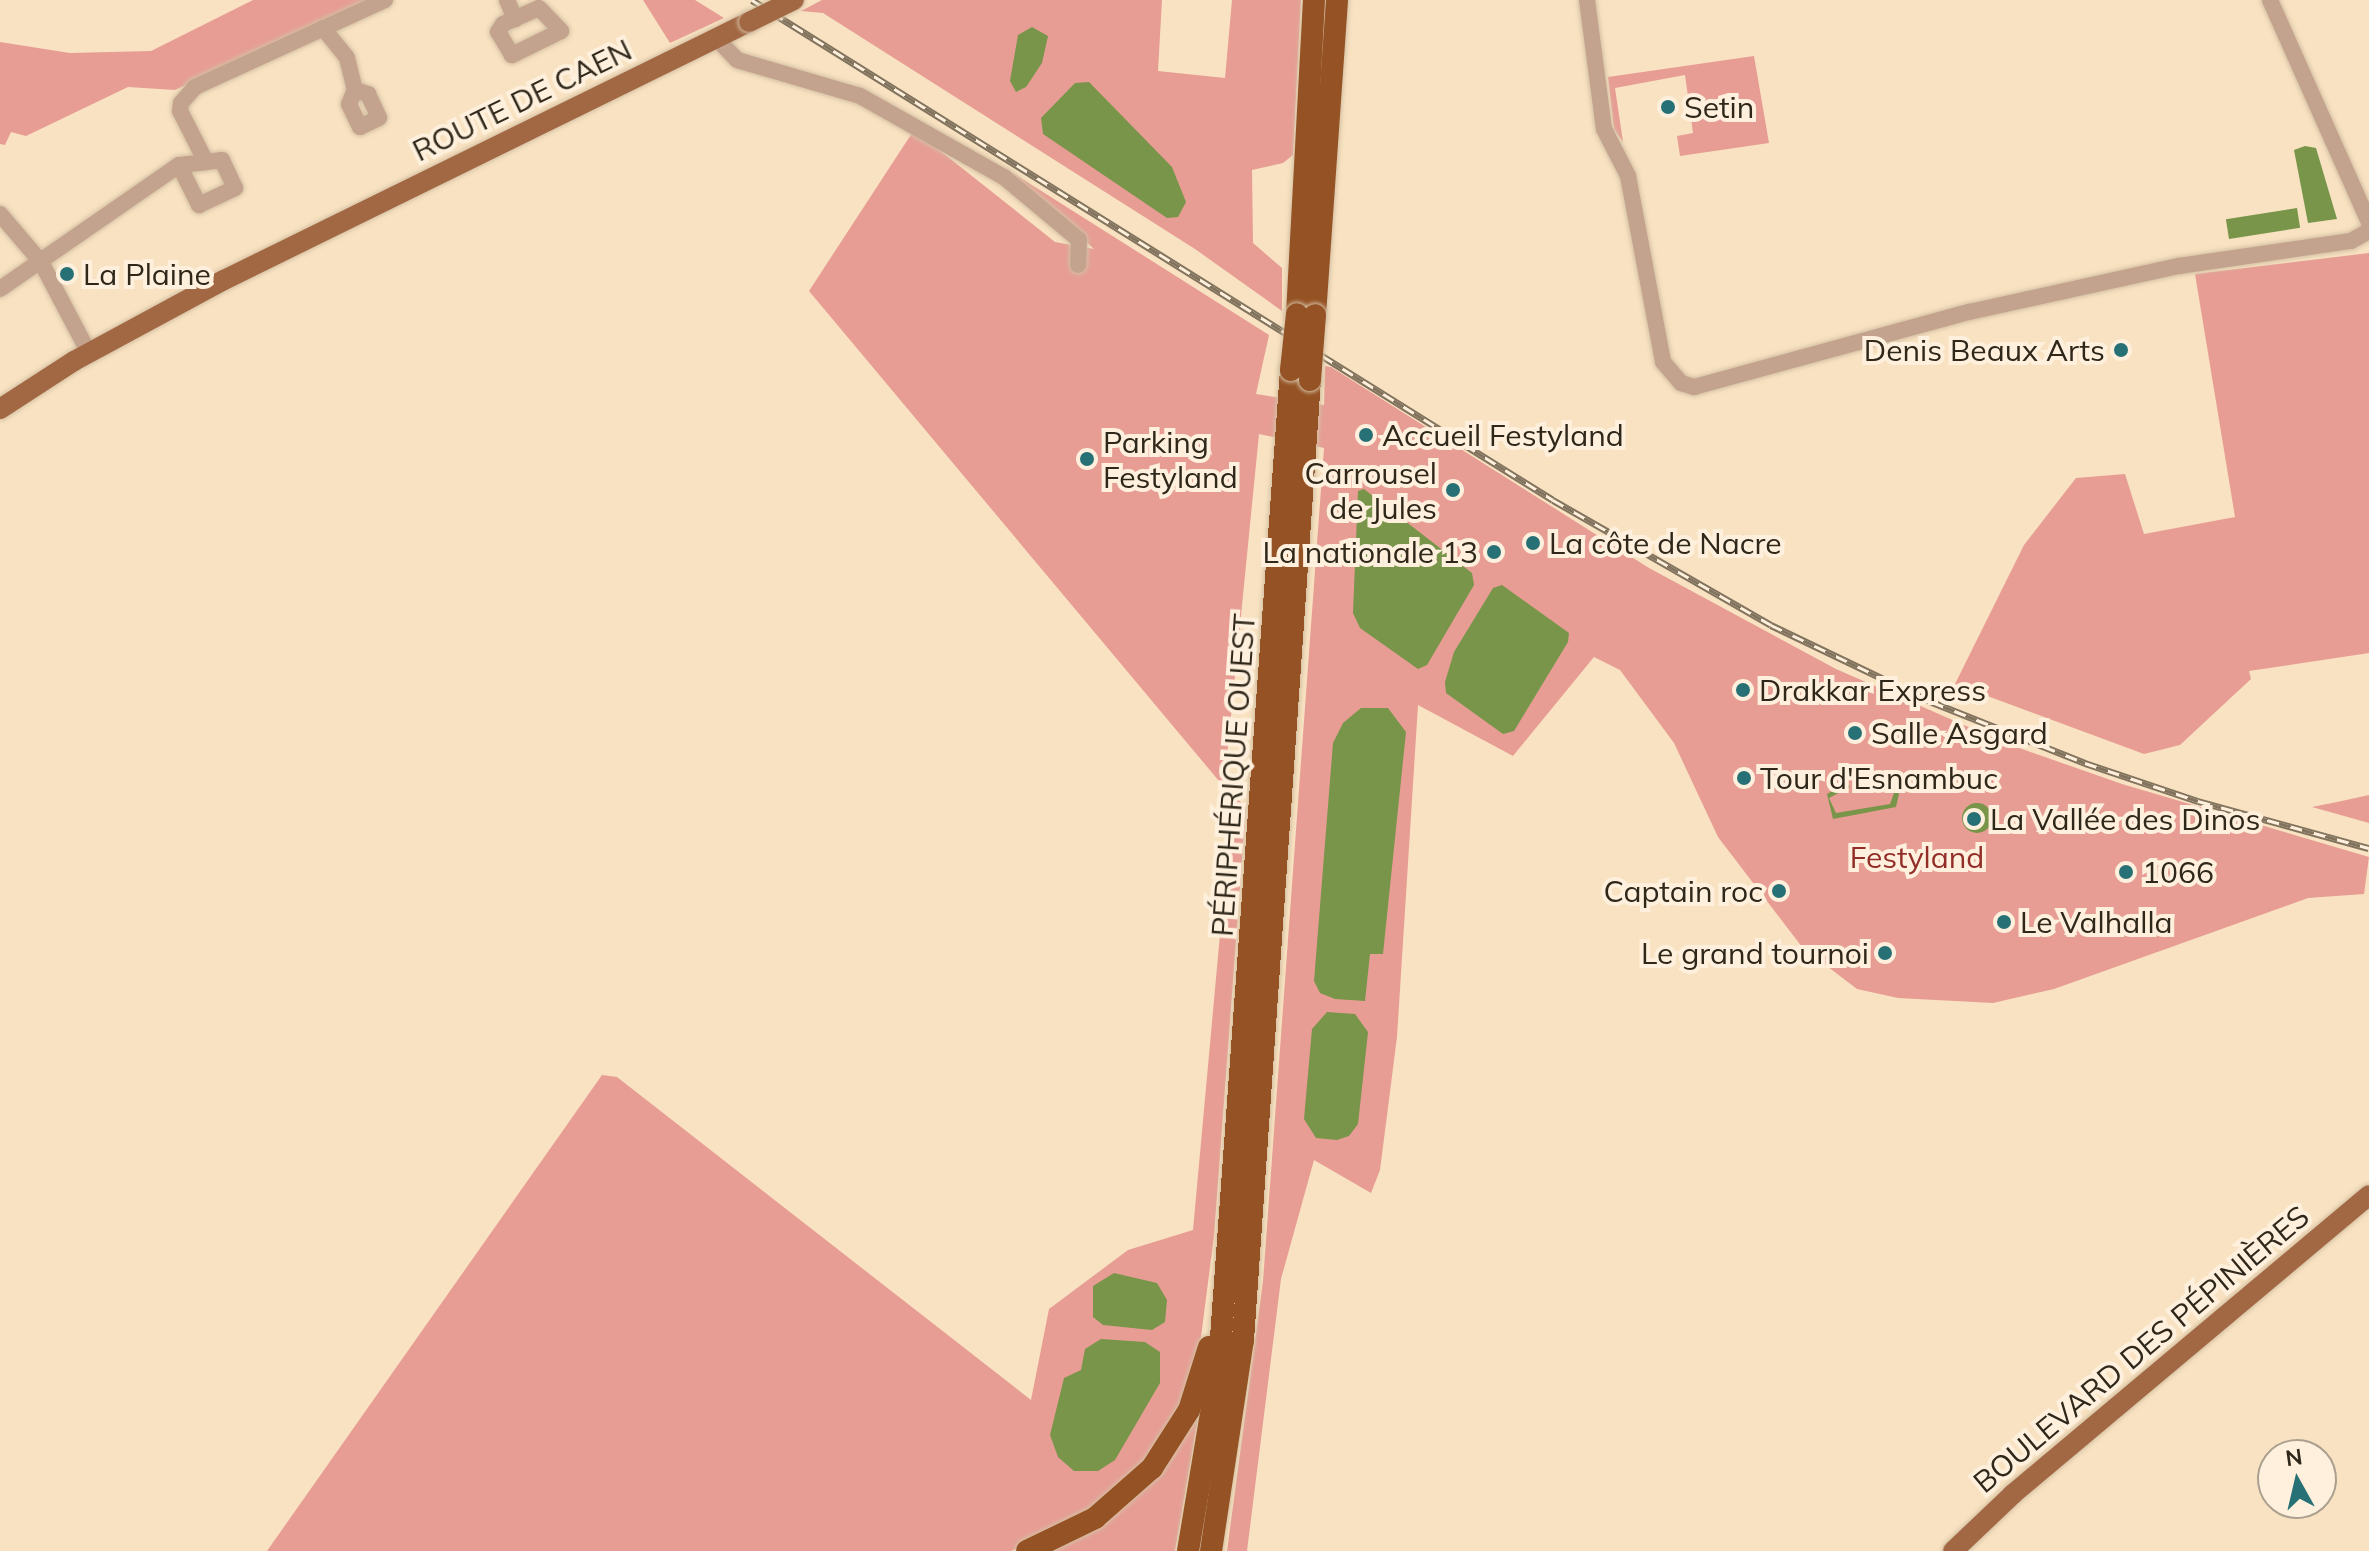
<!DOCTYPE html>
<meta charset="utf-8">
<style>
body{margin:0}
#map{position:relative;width:2369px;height:1551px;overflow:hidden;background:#f8e2c1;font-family:Mulish,sans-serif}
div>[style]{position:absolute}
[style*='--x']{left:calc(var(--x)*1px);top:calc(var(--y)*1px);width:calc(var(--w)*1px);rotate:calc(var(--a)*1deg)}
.green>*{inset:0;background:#e79d94}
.water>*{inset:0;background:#78954a;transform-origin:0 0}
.round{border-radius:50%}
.roads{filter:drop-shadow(0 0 2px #d4c0a3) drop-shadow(0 0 2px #d4c0a3)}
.minor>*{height:16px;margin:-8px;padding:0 8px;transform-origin:8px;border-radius:8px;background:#c3a28e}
.major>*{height:20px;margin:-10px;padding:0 10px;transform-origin:10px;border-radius:10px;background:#a26743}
.highway>*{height:22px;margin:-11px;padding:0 11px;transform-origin:11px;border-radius:11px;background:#955224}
.rail>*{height:7px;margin-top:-3.5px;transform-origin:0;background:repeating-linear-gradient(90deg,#fef0dd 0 12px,#81735e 0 24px);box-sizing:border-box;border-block:2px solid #81735e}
.bridges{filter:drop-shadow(0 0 2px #d4c0a3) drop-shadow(0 0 2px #d4c0a3)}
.major-bridge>*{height:20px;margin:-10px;padding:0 10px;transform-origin:10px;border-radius:10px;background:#a26743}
.highway-bridge>*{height:22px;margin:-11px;padding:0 11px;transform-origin:11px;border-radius:11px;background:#955224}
.dots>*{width:22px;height:22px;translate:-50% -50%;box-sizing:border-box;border:4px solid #fef0dd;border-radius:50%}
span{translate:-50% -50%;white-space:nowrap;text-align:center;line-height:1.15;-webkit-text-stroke:8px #fef0dd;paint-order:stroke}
.street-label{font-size:30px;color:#2f271a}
.poi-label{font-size:30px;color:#2f271a}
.left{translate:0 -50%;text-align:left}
.right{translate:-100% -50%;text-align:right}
.park-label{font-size:30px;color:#932d28}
.north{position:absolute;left:2257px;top:1439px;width:80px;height:80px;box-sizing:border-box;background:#fef0dd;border:2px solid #aba08f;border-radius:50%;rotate:352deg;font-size:22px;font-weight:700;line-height:32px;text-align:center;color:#2f271a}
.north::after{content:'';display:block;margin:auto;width:28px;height:36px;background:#277176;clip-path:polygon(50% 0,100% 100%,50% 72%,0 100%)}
</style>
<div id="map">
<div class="green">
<div style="clip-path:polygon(253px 0,372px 0,175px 90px,128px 87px,26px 136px,11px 132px,5px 145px,0 144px,0 42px,70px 53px,151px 51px)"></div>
<div style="clip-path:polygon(643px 0,695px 0,724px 18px,670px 43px)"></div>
<div style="clip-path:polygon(822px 0,1162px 0,1158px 71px,1225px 78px,1232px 0,1301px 0,1293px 155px,1283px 163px,1252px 170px,1253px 243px,1282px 268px,1282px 311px,1195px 249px,823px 13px,801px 11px)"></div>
<div style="clip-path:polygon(1754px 56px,1769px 143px,1680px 156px,1677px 136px,1693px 133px,1685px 75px,1615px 88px,1623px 142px,1614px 129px,1608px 77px)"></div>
<div style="clip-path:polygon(914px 130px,1055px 242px,1094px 249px,1013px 173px,1269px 335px,1256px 394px,1324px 405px,1325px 366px,1331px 367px,1649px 568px,1836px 669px,2005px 743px,2122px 784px,2369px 857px,2364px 894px,2308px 898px,2054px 989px,1993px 1003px,1898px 998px,1857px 989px,1802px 947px,1718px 837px,1674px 743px,1620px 670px,1594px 657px,1513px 756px,1418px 705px,1397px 1037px,1380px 1170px,1371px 1193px,1314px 1160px,1281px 1279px,1247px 1551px,1227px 1551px,1263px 1281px,1324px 448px,1259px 434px,1224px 787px,1246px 807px,1214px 1236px,1201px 1337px,1179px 1404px,1182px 1413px,1164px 1444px,1072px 1526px,1011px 1551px,267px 1551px,602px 1075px,617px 1077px,1031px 1400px,1049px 1309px,1128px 1250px,1193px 1230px,1231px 814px,1224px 787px,809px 291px)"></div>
<div style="clip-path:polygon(2369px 253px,2369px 653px,2249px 671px,2251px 679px,2180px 745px,2144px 754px,1955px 684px,2024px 545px,2076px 478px,2125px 474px,2144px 534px,2235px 517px,2195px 274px)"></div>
<div style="clip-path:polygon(2369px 795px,2369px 823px,2312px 807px,2337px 802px)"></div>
<div style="clip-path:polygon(1199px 1413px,1175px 1551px,1035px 1551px,1065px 1540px)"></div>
</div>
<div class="water">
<div style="clip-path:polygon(1032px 27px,1048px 36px,1042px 63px,1026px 87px,1016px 92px,1010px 81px,1018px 35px)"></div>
<div style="clip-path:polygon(1089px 82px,1172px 167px,1186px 202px,1178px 217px,1167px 218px,1043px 134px,1041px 118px,1075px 83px)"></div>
<div style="clip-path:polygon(2305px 146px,2316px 148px,2337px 219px,2308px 223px,2294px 150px)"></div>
<div style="left:2297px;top:208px;width:20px;height:72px;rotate:81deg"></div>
<div style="clip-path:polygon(1364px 489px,1472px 573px,1474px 585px,1427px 665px,1418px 669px,1360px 628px,1353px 613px,1358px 491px)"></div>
<div style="clip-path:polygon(1502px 585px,1569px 633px,1568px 642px,1514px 731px,1503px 734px,1446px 693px,1445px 682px,1454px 652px,1493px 588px)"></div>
<div style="clip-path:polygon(1361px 708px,1388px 708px,1406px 732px,1383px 954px,1370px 954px,1365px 1001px,1335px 999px,1320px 993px,1314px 981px,1333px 743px,1343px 723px)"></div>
<div style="clip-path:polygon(1885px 771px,1899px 794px,1896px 807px,1833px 819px,1827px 794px,1847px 783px,1850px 787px,1829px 798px,1836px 813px,1890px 804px,1894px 793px,1883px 776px,1855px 783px,1853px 779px)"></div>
<div class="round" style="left:1962px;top:803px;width:30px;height:30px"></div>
<div style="clip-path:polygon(1327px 1012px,1355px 1014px,1368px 1032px,1358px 1124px,1349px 1136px,1337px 1140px,1316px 1138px,1304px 1119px,1312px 1029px)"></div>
<div style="clip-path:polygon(1114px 1273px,1157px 1283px,1167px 1300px,1165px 1322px,1152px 1330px,1103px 1325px,1093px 1317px,1093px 1286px)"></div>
<div style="clip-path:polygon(1101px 1339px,1145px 1342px,1160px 1352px,1160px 1383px,1115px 1460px,1098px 1471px,1074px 1471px,1058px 1457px,1050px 1435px,1064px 1378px,1081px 1370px,1085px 1349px)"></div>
</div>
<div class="roads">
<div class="minor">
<div style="--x:507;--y:0;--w:21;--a:67"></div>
<div style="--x:1587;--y:0;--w:130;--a:82.5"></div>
<div style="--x:1604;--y:129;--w:53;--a:62.9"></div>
<div style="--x:1628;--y:176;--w:189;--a:79.3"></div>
<div style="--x:1663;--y:362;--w:28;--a:49"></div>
<div style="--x:1681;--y:383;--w:14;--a:17"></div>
<div style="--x:1694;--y:387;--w:285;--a:-15.3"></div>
<div style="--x:1969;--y:312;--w:215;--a:-12.4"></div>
<div style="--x:2179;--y:266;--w:174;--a:-8.3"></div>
<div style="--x:2351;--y:241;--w:21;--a:-29"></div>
<div style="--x:2270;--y:0;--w:243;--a:66"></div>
<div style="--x:539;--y:8;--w:32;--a:46"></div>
<div style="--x:561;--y:31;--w:55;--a:153.9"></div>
<div style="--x:512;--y:55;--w:27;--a:-121"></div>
<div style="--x:498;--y:32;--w:9;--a:-58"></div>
<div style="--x:503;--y:24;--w:39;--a:-24"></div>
<div style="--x:323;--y:28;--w:38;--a:51"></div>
<div style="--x:347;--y:58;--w:33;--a:76"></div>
<div style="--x:355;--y:90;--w:14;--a:17"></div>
<div style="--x:368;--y:94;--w:26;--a:65"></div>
<div style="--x:379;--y:118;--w:21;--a:155"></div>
<div style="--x:360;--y:127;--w:25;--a:-116"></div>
<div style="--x:349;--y:104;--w:15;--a:-67"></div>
<div style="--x:716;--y:38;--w:30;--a:46"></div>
<div style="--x:737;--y:60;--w:128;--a:16.3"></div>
<div style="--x:860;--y:96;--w:165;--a:29.4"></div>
<div style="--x:1004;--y:177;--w:98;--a:40"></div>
<div style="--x:1079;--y:240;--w:25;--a:92"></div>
<div style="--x:179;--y:165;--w:45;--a:63.4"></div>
<div style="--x:199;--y:205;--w:40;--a:-25"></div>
<div style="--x:235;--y:188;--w:31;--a:-115"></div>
<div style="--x:222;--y:160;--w:16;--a:173"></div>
<div style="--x:0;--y:214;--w:63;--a:49.5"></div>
<div style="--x:41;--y:262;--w:103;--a:62.2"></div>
<div style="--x:0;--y:289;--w:218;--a:-34.7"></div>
<div style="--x:179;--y:165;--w:27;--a:-6"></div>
<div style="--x:206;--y:162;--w:57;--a:-117"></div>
<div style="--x:180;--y:111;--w:8;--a:-83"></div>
<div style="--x:181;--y:103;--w:21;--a:-49"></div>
<div style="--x:195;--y:87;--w:209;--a:-24.6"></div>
</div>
<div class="major">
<div style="--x:0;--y:409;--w:88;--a:-33"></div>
<div style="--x:74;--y:361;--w:170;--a:-28.4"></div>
<div style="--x:224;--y:280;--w:585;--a:-26.17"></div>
<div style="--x:1953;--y:1551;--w:83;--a:-43.5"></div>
<div style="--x:2013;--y:1494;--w:465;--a:-40"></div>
</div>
<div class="highway">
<div style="--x:1297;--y:314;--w:314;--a:-86.9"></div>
<div style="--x:1315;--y:315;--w:316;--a:-86"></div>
<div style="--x:1027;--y:1551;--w:76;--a:-25.9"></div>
<div style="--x:1095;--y:1518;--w:76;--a:-41.3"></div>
<div style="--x:1152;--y:1468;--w:69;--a:-57.5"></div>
<div style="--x:1189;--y:1410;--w:66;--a:-72.4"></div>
<div style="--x:1188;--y:1551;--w:189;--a:-80.5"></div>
<div style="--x:1219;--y:1365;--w:998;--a:-85.86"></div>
<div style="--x:1211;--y:1551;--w:213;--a:-81.4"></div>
<div style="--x:1243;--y:1340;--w:962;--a:-86.01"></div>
</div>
</div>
<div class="rail">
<div style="--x:752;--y:0;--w:944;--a:31.97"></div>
<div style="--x:1553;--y:500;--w:251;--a:29.8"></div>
<div style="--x:1771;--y:625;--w:178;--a:25.6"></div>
<div style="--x:1932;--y:702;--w:165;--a:21.7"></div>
<div style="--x:2085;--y:763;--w:119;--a:18.6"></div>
<div style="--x:2198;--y:801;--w:177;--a:15.4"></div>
</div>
<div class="bridges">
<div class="major-bridge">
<div style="--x:749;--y:22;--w:50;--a:-26.1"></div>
</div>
<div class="highway-bridge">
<div style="--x:1291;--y:370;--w:56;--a:-83.9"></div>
<div style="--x:1310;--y:380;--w:65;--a:-85.6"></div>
</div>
</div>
<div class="dots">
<div style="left:1668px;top:107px;background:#277176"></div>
<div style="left:67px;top:274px;background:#277176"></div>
<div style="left:2121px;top:350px;background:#277176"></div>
<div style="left:1366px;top:435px;background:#277176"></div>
<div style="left:1087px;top:459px;background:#277176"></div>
<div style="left:1453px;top:490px;background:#277176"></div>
<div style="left:1533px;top:543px;background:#277176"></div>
<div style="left:1494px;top:552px;background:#277176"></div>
<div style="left:1743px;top:690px;background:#277176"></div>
<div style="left:1855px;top:733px;background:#277176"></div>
<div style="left:1744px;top:778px;background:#277176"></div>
<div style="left:1974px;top:819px;background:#277176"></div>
<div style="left:2126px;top:872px;background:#277176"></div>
<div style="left:1779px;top:891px;background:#277176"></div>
<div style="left:2004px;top:922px;background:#277176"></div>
<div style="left:1885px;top:953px;background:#277176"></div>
</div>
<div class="street-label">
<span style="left:522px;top:100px;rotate:-26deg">ROUTE DE CAEN</span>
<span style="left:1233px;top:775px;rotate:-86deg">PÉRIPHÉRIQUE OUEST</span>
<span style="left:2141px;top:1349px;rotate:-40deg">BOULEVARD DES PÉPINIÈRES</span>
</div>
<div class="poi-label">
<span class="left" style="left:1684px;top:107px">Setin</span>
<span class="left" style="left:83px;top:274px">La Plaine</span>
<span class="right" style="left:2105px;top:350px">Denis Beaux Arts</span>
<span class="left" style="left:1382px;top:435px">Accueil Festyland</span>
<span class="left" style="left:1103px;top:459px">Parking<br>Festyland</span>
<span class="right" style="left:1437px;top:490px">Carrousel<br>de Jules</span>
<span class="left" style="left:1549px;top:543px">La côte de Nacre</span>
<span class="right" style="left:1478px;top:552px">La nationale 13</span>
<span class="left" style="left:1759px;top:690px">Drakkar Express</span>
<span class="left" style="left:1871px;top:733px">Salle Asgard</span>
<span class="left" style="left:1760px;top:778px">Tour d'Esnambuc</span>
<span class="left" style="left:1990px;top:819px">La Vallée des Dinos</span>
<span class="left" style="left:2142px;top:872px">1066</span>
<span class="right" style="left:1763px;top:891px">Captain roc</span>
<span class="left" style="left:2020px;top:922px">Le Valhalla</span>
<span class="right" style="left:1869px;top:953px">Le grand tournoi</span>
</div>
<div class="park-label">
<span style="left:1917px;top:857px">Festyland</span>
</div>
<div class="north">N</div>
</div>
